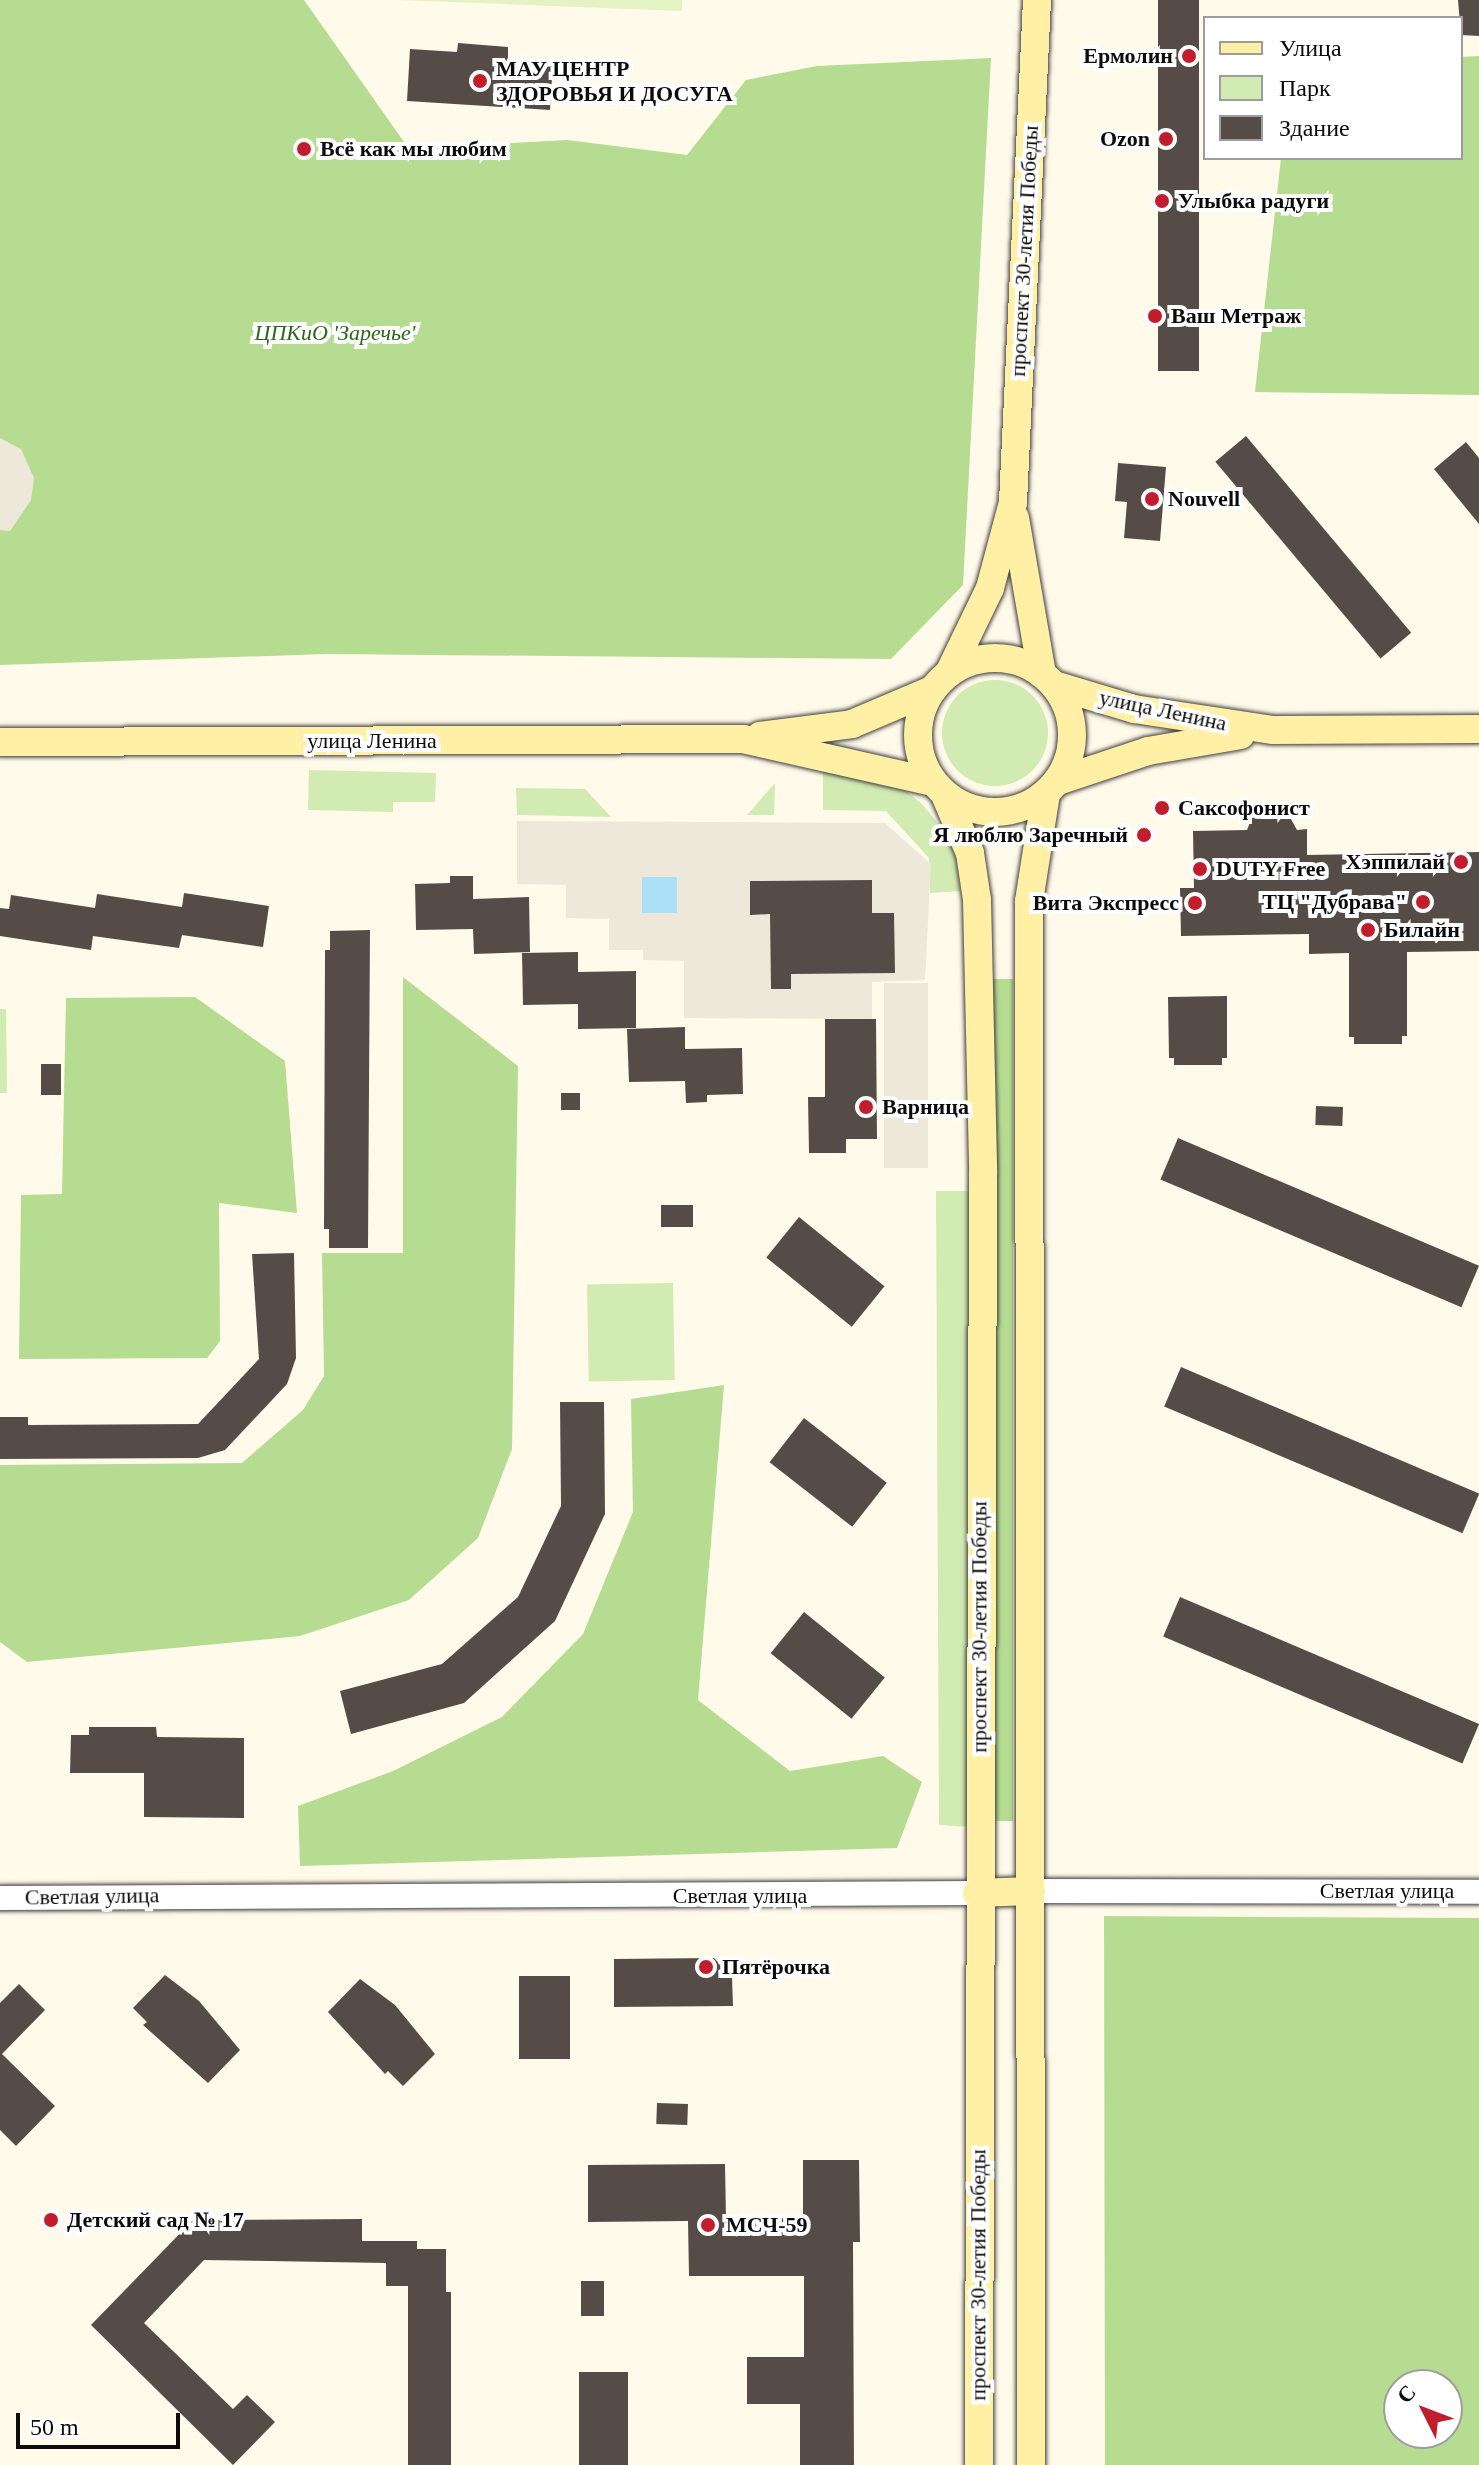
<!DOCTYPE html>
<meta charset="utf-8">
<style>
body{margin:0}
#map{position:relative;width:1479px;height:2465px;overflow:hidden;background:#fffaea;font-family:Georgia,serif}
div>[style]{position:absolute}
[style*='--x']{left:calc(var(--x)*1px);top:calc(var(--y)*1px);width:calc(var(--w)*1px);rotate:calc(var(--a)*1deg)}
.green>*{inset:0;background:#d2ebb2;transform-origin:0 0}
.round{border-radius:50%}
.forest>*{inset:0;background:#b6dc91;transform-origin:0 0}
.pitch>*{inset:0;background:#e4f2c4}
.plaza>*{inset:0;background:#eee8da;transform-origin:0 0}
.water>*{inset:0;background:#ace0f9;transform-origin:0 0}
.building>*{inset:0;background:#554c47;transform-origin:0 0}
.roads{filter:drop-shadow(0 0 2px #3e3e3e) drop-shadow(0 0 2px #3e3e3e)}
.tertiary>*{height:24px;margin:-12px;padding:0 12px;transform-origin:12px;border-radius:12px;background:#fff}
.secondary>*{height:28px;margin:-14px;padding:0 14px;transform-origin:14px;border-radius:14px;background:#fff0a5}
.secondary>.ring{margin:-14px;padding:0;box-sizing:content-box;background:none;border:28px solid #fff0a5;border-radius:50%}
.dots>*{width:22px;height:22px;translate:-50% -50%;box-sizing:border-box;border:4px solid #fff;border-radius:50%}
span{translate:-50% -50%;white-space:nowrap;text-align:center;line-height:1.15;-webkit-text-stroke:8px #fff;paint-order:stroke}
.poi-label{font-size:22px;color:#0b0b0b;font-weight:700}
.right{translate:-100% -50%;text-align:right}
.left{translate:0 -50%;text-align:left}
.street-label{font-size:22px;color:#0b0b0b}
.park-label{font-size:22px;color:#2d6619;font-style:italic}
.legend{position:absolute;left:1203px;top:16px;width:260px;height:144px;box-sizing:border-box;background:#fff;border:2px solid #9d9d9d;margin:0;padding:10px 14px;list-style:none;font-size:24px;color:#0b0b0b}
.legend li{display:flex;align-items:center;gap:16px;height:40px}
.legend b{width:40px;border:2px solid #9d9d9d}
.north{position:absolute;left:1383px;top:2369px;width:80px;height:80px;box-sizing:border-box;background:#fff;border:2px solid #9d9d9d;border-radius:50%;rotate:312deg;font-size:22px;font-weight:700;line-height:32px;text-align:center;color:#0b0b0b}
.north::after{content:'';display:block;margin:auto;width:28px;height:36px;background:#c21d2d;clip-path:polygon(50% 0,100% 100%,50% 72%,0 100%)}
.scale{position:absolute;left:16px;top:2413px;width:164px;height:36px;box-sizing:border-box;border:4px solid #0b0b0b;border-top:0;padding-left:10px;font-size:24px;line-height:28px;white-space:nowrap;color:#0b0b0b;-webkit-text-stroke:6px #fff;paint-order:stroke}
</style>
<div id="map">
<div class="green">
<div class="round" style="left:942px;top:680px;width:106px;height:106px"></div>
<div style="clip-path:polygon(823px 763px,898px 784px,923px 805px,945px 832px,957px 861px,960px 891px,930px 893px,929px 858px,886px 811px,823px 810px)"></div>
<div style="clip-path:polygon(309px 770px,436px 773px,435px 802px,393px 802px,393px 812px,308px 810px)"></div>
<div style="clip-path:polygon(775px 783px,774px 815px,747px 815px)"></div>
<div style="clip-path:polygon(516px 788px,585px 789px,611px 817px,517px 815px)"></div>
<div style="clip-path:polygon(0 1009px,6px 1009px,7px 1093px,0 1093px)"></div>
<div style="clip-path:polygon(936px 1191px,972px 1191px,970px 1827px,939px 1825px)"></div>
<div style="left:673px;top:1283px;width:97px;height:86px;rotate:89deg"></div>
</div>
<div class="forest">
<div style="clip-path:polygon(0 0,304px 0,409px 149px,567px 140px,687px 155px,746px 80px,817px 66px,991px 58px,963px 585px,891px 659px,326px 654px,0 665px)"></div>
<div style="clip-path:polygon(1479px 56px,1479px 395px,1255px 392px,1281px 158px,1461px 158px,1461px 57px)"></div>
<div style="clip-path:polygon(403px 977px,518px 1066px,512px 1449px,478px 1538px,409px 1600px,300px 1636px,27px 1662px,0 1642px,0 1465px,242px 1463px,303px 1410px,324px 1376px,322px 1253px,403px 1253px)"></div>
<div style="left:993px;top:979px;width:20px;height:842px"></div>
<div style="clip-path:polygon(195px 997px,285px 1061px,297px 1213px,219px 1203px,220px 1341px,207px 1358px,19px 1359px,21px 1195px,62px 1194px,66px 998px)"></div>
<div style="clip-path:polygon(724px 1385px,698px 1700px,790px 1771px,883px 1756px,922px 1782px,897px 1848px,300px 1866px,298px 1806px,393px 1771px,502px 1717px,583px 1634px,633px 1512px,631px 1399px)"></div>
<div style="clip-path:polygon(evenodd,1104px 1916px,1479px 1918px,1479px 2465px,1105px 2465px,1104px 1916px,1399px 2385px,1447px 2385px,1447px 2433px,1399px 2433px,1399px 2385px)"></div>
</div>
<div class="pitch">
<div style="clip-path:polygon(398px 0,682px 0,682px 11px)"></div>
</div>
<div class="plaza">
<div style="clip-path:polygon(0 438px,21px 449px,34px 478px,31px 500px,10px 531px,0 530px)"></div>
<div style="clip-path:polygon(517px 821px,885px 823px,931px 864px,925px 980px,872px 982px,872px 1019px,684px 1018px,684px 961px,643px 960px,643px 950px,609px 950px,609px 919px,566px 918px,566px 885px,517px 884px)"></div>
<div style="left:884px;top:983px;width:44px;height:185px"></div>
</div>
<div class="water">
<div style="left:642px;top:877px;width:35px;height:36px"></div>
</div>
<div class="building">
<div style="left:1158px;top:0;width:41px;height:371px"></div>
<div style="clip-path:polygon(1458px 0,1479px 0,1479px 36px,1461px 35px)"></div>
<div style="clip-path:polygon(458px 43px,508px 47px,508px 58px,553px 61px,550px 110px,407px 101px,410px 49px,457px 52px)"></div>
<div style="left:1246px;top:436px;width:257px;height:40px;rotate:50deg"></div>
<div style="clip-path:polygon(1466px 442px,1479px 458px,1479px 524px,1434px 469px)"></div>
<div style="clip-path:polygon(1118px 463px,1166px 467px,1160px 541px,1124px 538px,1127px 502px,1115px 501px)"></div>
<div style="clip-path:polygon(1274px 806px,1287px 812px,1297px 830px,1307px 829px,1307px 855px,1479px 852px,1479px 951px,1407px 952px,1407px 1036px,1402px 1036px,1402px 1044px,1354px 1044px,1354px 1037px,1349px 1037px,1349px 953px,1309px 954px,1309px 934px,1181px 936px,1180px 888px,1194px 888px,1193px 831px,1247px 830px,1254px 813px)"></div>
<div style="clip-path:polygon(450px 876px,473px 876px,473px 899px,529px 897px,530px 952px,474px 954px,473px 929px,416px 930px,415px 884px,450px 883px)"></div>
<div style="clip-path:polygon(872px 880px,872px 913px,894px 913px,895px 973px,791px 974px,791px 989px,771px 989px,770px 914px,750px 915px,750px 881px)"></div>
<div style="clip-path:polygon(184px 893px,269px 906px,263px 947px,182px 935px,179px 948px,93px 936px,91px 950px,0 936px,0 908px,9px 909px,11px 895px,95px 908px,97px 894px,182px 907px)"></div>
<div style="clip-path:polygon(370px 930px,368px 1248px,329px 1248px,329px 1229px,324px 1229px,325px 950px,330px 950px,330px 931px)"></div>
<div style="clip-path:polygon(578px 952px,578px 972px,636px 971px,636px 1028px,578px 1029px,578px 1004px,523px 1005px,522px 953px)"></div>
<div style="clip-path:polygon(1227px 996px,1227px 1058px,1222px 1058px,1222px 1065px,1174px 1065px,1174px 1058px,1169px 1058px,1168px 997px)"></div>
<div style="clip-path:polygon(825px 1019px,876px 1019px,877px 1139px,846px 1139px,846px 1153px,809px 1153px,808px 1097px,825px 1097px)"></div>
<div style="clip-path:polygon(685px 1027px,685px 1049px,742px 1048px,743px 1094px,707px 1095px,707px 1102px,686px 1103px,685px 1081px,629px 1082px,627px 1029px)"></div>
<div style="left:41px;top:1064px;width:20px;height:31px"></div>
<div style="left:561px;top:1093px;width:19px;height:17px"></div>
<div style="left:1316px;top:1106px;width:27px;height:19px;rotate:2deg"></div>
<div style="left:1178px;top:1138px;width:327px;height:45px;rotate:23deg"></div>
<div style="left:661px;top:1205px;width:32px;height:22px"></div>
<div style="left:799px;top:1217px;width:110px;height:52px;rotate:39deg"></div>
<div style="clip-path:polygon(294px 1253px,296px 1358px,287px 1384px,225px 1450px,198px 1458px,0 1459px,0 1417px,28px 1417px,28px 1425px,198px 1424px,259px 1359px,252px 1254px)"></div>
<div style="left:1181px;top:1367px;width:324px;height:43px;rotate:23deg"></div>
<div style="clip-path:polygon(560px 1402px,604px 1402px,605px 1514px,555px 1621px,464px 1703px,351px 1734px,340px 1691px,442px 1664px,518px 1597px,561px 1506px)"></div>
<div style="left:804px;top:1418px;width:105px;height:56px;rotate:38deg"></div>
<div style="left:1180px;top:1597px;width:325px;height:43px;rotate:23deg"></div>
<div style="left:804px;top:1612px;width:104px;height:53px;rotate:39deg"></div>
<div style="clip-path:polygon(89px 1727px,156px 1727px,157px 1737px,244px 1738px,244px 1818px,144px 1817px,144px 1773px,70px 1773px,71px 1735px,89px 1735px)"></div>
<div style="clip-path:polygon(714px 1958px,732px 1977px,733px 2006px,614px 2007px,614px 1959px)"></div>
<div style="clip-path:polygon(165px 1975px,199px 2001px,240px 2050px,208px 2083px,143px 2025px,147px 2022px,133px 2008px)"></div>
<div style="left:519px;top:1976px;width:51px;height:83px"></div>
<div style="clip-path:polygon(360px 1979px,395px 2005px,435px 2054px,403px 2086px,388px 2071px,385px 2074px,328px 2012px)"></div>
<div style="clip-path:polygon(19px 1984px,45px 2010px,2px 2054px,55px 2106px,16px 2146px,0 2130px,0 2003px)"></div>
<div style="left:657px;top:2103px;width:31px;height:21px;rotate:2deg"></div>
<div style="clip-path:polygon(803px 2160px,859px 2160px,860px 2242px,853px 2242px,854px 2465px,800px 2465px,800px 2404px,747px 2404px,747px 2357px,804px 2357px,804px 2276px,689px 2276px,688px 2221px,588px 2222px,588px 2165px,725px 2164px,726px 2219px,803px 2218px)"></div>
<div style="clip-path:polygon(362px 2219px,362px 2241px,417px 2241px,417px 2249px,446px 2249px,446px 2292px,451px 2292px,451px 2465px,408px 2465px,408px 2286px,386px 2286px,386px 2263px,204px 2260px,144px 2323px,233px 2409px,247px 2395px,275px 2422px,233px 2465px,91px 2325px,193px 2220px)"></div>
<div style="left:581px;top:2281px;width:23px;height:35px"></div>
<div style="left:579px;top:2372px;width:49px;height:93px"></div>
</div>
<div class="roads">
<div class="tertiary">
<div style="--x:1031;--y:1891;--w:448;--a:0.1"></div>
<div style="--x:0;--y:1898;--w:977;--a:-0.29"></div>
</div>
<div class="secondary">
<div style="--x:1015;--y:518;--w:158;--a:80.2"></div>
<div class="ring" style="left:918px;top:658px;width:126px;height:126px"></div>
<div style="--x:949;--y:673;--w:94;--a:-64.2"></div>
<div style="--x:990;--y:588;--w:89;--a:-75"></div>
<div style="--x:1013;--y:502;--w:503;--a:-87.26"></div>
<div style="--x:1054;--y:685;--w:84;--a:16.7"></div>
<div style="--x:1134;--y:709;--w:141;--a:8.6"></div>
<div style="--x:1273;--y:730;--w:206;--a:-0.3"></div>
<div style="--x:760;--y:736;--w:93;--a:-7.4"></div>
<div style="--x:852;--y:724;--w:87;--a:-23"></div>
<div style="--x:0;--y:742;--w:743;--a:-0.23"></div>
<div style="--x:743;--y:739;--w:195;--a:12.8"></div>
<div style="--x:1058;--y:781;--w:95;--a:-18.4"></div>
<div style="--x:1148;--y:751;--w:94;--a:-9.8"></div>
<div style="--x:945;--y:795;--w:63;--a:66.7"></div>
<div style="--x:970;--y:853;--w:48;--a:81.5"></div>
<div style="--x:977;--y:900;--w:274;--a:88.7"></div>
<div style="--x:983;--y:1174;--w:1291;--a:90.18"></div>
<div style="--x:977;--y:1893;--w:54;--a:-2.1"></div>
<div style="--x:1031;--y:2465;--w:1564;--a:-90.07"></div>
<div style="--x:1029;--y:901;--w:108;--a:-81"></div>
</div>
</div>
<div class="dots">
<div style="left:1189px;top:56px;background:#c21d2d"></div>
<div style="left:480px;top:81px;background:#c21d2d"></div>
<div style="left:1166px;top:139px;background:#c21d2d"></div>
<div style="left:304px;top:149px;background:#c21d2d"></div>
<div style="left:1162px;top:201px;background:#c21d2d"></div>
<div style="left:1155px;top:316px;background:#c21d2d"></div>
<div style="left:1152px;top:499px;background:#c21d2d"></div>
<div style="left:1162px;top:808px;background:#c21d2d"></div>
<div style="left:1144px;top:835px;background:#c21d2d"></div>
<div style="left:1461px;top:862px;background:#c21d2d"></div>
<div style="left:1200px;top:869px;background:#c21d2d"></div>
<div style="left:1423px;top:902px;background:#c21d2d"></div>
<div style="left:1195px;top:903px;background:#c21d2d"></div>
<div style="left:1368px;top:930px;background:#c21d2d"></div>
<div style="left:866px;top:1107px;background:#c21d2d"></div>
<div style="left:706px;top:1967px;background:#c21d2d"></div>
<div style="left:51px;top:2220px;background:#c21d2d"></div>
<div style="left:708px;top:2225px;background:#c21d2d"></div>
</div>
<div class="poi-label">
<span class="right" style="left:1173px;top:56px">Ермолин</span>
<span class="left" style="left:496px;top:81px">МАУ ЦЕНТР<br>ЗДОРОВЬЯ И ДОСУГА</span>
<span class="right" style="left:1150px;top:139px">Ozon</span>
<span class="left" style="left:320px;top:149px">Всё как мы любим</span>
<span class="left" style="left:1178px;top:201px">Улыбка радуги</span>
<span class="left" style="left:1171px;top:316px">Ваш Метраж</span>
<span class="left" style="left:1168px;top:499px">Nouvell</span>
<span class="left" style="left:1178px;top:808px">Саксофонист</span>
<span class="right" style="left:1128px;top:835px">Я люблю Заречный</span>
<span class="right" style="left:1445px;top:862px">Хэппилай</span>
<span class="left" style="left:1216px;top:869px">DUTY Free</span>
<span class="right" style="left:1407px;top:902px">ТЦ "Дубрава"</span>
<span class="right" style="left:1179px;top:903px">Вита Экспресс</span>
<span class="left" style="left:1384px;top:930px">Билайн</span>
<span class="left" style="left:882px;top:1107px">Варница</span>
<span class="left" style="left:722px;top:1967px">Пятёрочка</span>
<span class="left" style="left:67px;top:2220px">Детский сад № 17</span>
<span class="left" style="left:726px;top:2225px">МСЧ-59</span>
</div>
<div class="street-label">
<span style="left:1024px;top:251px;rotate:-87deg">проспект 30-летия Победы</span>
<span style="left:1163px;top:710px;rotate:12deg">улица Ленина</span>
<span style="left:372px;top:741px">улица Ленина</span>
<span style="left:979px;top:1627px;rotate:-90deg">проспект 30-летия Победы</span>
<span style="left:1387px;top:1891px">Светлая улица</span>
<span style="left:92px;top:1896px;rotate:-1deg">Светлая улица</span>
<span style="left:740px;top:1896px">Светлая улица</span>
<span style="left:978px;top:2275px;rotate:-90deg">проспект 30-летия Победы</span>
</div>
<div class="park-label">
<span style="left:335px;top:333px">ЦПКиО 'Заречье'</span>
</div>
<ul class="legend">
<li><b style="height:10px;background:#fff0a5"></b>Улица</li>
<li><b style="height:22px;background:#d2ebb2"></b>Парк</li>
<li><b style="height:22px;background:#554c47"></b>Здание</li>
</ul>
<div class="north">С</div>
<div class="scale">50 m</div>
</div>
